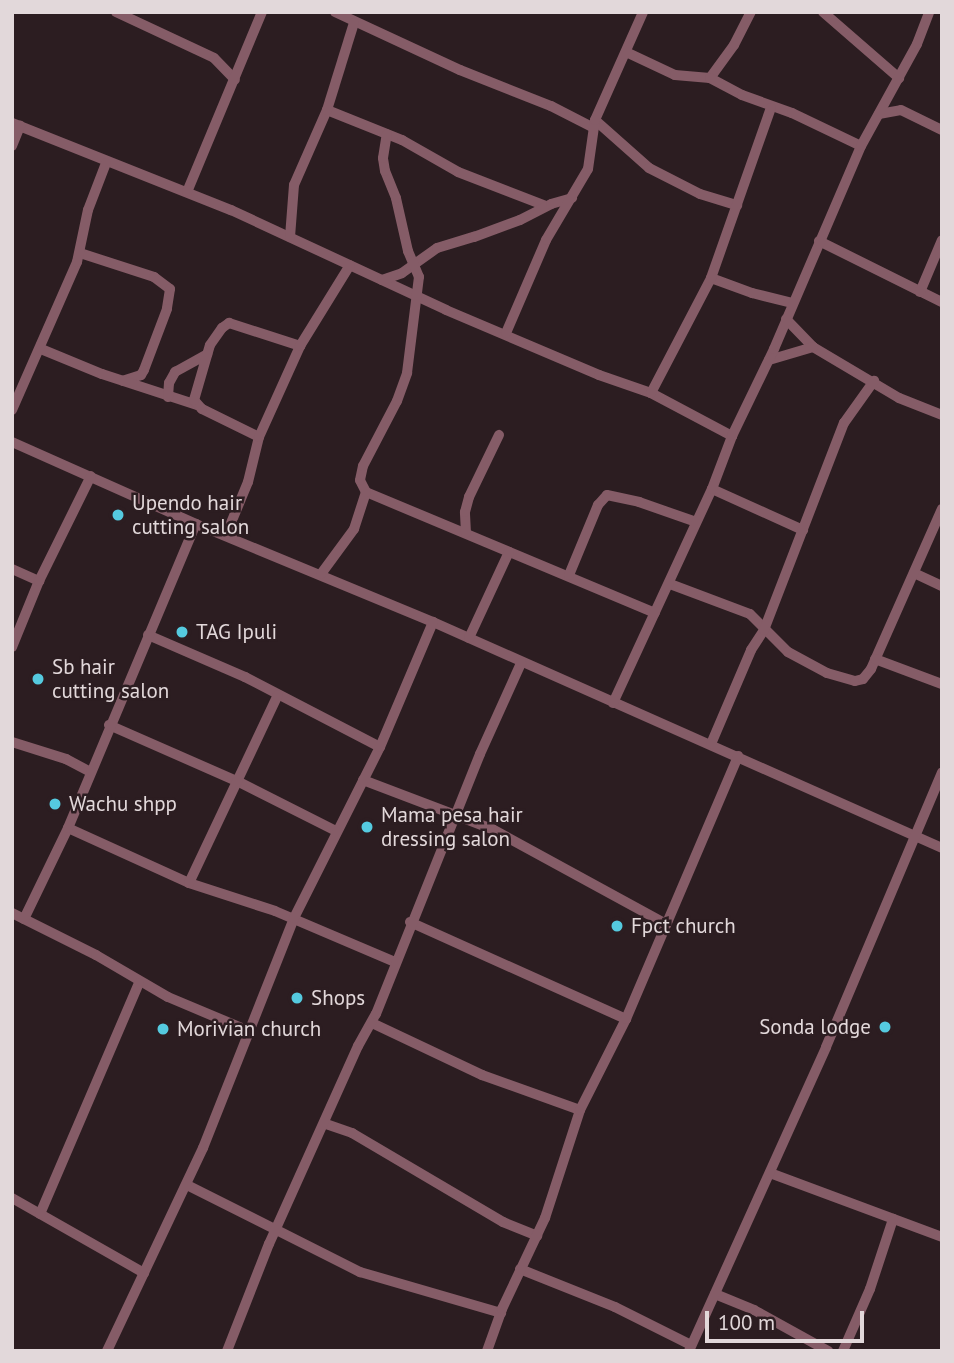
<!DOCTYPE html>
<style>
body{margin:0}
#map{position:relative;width:954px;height:1363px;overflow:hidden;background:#2c1d21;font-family:"PT Sans",sans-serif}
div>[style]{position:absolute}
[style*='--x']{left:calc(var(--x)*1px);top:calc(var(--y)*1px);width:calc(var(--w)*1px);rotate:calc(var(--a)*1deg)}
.minor>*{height:10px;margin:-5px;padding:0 5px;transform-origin:5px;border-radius:5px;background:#855c67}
.dots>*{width:19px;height:19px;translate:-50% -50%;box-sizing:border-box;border:4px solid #2c1d21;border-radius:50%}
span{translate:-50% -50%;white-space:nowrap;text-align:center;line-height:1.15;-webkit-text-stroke:5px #2c1d21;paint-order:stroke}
.poi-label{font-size:21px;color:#e2d8da}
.left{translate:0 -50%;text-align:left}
.right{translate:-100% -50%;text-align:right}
.frame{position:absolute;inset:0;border:14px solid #e2d8da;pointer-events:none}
.scale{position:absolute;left:705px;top:1311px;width:159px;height:32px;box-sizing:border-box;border:4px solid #e2d8da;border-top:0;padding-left:9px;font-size:21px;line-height:24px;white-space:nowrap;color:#e2d8da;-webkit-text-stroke:5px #2c1d21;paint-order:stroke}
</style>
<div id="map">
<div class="minor">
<div style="--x:116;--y:12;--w:108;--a:25.1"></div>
<div style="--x:214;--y:58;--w:30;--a:46"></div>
<div style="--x:335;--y:12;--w:138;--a:24.9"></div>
<div style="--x:460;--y:70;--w:98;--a:21.6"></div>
<div style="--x:551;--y:106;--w:48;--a:27.1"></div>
<div style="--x:823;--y:12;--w:101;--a:41"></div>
<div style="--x:626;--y:52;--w:54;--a:25.1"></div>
<div style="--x:675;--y:75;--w:35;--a:5"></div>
<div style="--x:710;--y:78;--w:41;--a:-54"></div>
<div style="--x:734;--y:45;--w:37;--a:-63"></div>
<div style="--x:710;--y:78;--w:36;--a:28"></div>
<div style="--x:742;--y:95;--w:53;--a:19.8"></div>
<div style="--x:792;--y:113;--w:76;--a:25.6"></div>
<div style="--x:327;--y:110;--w:81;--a:21.8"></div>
<div style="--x:402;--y:140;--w:64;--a:29.7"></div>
<div style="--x:458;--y:172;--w:94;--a:21.1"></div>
<div style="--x:879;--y:114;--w:22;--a:-10"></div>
<div style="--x:901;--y:110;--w:46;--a:26"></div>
<div style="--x:595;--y:120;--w:72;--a:41.6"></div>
<div style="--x:649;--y:168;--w:57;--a:27"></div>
<div style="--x:700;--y:194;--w:39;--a:17"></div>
<div style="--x:12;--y:123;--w:236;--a:21.7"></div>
<div style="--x:231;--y:210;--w:237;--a:24.9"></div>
<div style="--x:446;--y:310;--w:166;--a:23"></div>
<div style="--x:599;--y:375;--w:55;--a:19.1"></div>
<div style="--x:651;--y:393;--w:92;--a:28"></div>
<div style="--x:12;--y:146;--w:22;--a:-68"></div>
<div style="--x:187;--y:192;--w:195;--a:-67.4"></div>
<div style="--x:290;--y:237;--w:52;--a:-85.6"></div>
<div style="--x:294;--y:185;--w:82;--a:-66.3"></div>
<div style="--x:327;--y:110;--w:91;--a:-72.8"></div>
<div style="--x:819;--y:241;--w:137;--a:26.4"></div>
<div style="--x:80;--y:253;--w:78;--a:18"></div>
<div style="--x:154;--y:277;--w:20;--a:37"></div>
<div style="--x:170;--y:289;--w:20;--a:99"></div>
<div style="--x:167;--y:309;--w:65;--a:110.7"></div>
<div style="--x:144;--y:370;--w:6;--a:121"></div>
<div style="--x:141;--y:375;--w:19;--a:162"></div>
<div style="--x:711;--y:278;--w:44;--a:20.1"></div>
<div style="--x:752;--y:293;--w:41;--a:14"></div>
<div style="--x:382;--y:280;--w:21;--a:-19"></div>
<div style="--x:402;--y:273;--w:43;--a:-35.5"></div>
<div style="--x:437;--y:248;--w:39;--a:-17"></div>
<div style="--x:474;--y:237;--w:49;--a:-20.3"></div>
<div style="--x:520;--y:220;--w:35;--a:-27"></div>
<div style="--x:551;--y:204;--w:22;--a:-16"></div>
<div style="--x:920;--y:292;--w:56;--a:-67.1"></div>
<div style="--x:786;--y:319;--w:39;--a:46"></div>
<div style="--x:813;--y:347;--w:100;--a:30.7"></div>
<div style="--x:899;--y:398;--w:46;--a:21.6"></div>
<div style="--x:506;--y:333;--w:101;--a:-66.7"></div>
<div style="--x:546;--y:240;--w:82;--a:-59.4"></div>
<div style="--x:588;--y:169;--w:49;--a:-81.9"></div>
<div style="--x:595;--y:120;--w:118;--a:-66"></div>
<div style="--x:41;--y:349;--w:66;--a:22.3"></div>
<div style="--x:102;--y:374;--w:100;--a:18.1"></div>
<div style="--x:769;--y:360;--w:46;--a:-16.5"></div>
<div style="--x:651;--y:393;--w:130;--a:-62.4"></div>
<div style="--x:711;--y:278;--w:180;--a:-70.6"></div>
<div style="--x:168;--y:397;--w:14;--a:-86"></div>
<div style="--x:169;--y:383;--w:13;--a:-61"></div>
<div style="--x:175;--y:372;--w:37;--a:-29"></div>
<div style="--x:12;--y:410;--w:162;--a:-66.3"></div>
<div style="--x:77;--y:262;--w:53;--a:-78.1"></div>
<div style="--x:88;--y:210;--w:50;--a:-69"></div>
<div style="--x:259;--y:437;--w:64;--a:-153.8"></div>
<div style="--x:202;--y:409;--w:12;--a:-132"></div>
<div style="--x:194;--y:400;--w:57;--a:-73.8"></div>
<div style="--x:210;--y:345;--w:21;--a:-55"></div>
<div style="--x:222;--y:328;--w:9;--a:-36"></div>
<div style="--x:229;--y:323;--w:75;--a:17.9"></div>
<div style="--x:12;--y:442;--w:201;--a:24"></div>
<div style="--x:196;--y:524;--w:256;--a:22.5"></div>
<div style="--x:433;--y:622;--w:557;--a:23.94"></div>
<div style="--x:712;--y:489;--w:100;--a:24.3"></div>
<div style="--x:366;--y:492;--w:313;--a:22.7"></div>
<div style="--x:466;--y:533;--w:21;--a:-93"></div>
<div style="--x:465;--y:512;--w:16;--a:-75"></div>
<div style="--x:469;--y:497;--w:69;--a:-64.2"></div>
<div style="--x:226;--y:535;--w:57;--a:-67.5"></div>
<div style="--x:248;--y:482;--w:46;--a:-76.3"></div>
<div style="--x:259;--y:437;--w:100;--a:-65.7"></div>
<div style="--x:300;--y:346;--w:95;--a:-58.3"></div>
<div style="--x:12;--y:569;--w:30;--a:24"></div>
<div style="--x:914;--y:573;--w:31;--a:25"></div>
<div style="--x:321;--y:574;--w:56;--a:-53.7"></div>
<div style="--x:354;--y:529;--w:39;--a:-72"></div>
<div style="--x:366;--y:492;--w:13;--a:-117"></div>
<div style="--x:360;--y:480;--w:14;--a:-78"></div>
<div style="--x:363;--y:466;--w:73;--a:-62.4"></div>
<div style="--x:397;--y:401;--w:30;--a:-70"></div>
<div style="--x:407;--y:373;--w:97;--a:-82.9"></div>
<div style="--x:419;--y:277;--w:28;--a:-113"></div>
<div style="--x:408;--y:251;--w:54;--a:-102.8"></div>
<div style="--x:396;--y:198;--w:29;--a:-112"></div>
<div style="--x:385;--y:171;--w:13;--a:-99"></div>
<div style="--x:383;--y:158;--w:24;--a:-81"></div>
<div style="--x:569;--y:575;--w:76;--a:-67.5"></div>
<div style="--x:598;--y:505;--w:13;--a:-48"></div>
<div style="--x:607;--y:495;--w:33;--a:12"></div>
<div style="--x:639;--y:502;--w:60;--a:19.3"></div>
<div style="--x:670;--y:584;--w:85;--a:20.6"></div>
<div style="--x:750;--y:614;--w:54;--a:45"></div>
<div style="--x:788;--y:652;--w:44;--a:28.3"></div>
<div style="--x:827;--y:673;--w:29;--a:16"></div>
<div style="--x:855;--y:681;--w:8;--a:-14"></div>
<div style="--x:863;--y:679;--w:13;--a:-51"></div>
<div style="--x:871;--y:669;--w:175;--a:-66.1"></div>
<div style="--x:148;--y:635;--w:106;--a:23.4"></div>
<div style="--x:245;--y:677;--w:152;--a:27.4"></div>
<div style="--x:469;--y:638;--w:95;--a:-65.1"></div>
<div style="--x:12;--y:647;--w:71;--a:-67.8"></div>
<div style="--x:39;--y:581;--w:117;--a:-63.7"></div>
<div style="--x:875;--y:659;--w:72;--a:20.5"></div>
<div style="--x:613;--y:703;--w:236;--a:-65.2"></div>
<div style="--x:712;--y:489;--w:57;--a:-69.3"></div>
<div style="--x:732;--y:436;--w:97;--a:-64.2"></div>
<div style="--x:774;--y:349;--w:221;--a:-66.8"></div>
<div style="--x:861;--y:146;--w:116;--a:-61.2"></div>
<div style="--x:917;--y:44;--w:34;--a:-69"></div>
<div style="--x:109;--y:725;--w:142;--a:23.7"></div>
<div style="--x:239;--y:782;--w:109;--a:26.8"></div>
<div style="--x:12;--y:742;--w:57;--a:17.5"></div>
<div style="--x:66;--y:759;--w:27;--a:28"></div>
<div style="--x:711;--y:744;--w:102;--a:-66.9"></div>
<div style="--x:751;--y:650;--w:24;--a:-57"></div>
<div style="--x:764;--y:630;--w:222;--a:-68.9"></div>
<div style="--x:844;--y:423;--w:52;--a:-54.5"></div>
<div style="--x:363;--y:780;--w:138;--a:20.8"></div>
<div style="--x:492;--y:829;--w:198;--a:28.6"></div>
<div style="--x:68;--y:828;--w:133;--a:24.4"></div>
<div style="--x:189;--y:883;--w:90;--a:18"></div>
<div style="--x:275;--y:911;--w:130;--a:23"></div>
<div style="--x:189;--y:883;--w:208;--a:-64.7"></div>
<div style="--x:12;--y:913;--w:94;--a:26.6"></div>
<div style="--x:96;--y:955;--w:83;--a:30.3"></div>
<div style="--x:168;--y:997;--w:88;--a:22.8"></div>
<div style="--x:24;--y:919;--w:101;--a:-64.2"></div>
<div style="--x:68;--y:828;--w:330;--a:-67.2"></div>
<div style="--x:410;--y:922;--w:237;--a:24.2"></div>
<div style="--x:372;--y:1023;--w:122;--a:25.3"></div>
<div style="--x:482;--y:1075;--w:104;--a:19.7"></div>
<div style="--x:326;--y:1124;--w:28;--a:19"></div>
<div style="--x:352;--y:1133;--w:175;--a:30.5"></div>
<div style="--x:503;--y:1222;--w:37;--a:22"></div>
<div style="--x:770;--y:1173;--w:184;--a:20.4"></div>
<div style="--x:187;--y:1185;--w:194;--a:26.7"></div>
<div style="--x:360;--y:1272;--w:147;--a:16.2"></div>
<div style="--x:12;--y:1198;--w:152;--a:29.6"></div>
<div style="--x:40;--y:1214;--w:251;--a:-66.8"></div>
<div style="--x:520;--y:1269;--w:102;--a:21.8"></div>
<div style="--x:615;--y:1307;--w:85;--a:26.6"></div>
<div style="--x:715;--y:1294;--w:42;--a:22.3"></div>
<div style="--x:754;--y:1310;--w:85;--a:29"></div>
<div style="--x:107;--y:1351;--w:225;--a:-64.7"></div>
<div style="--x:203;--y:1148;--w:247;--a:-68.4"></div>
<div style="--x:294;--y:918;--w:191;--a:-63.3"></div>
<div style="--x:380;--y:747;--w:136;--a:-67"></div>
<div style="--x:227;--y:1351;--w:115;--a:-68.6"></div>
<div style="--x:269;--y:1244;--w:217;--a:-65.8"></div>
<div style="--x:358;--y:1046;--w:37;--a:-61"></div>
<div style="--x:376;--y:1014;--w:280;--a:-68.2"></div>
<div style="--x:480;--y:754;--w:100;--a:-65.7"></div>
<div style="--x:487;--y:1351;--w:45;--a:-70.3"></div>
<div style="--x:502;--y:1309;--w:101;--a:-64.7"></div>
<div style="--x:545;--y:1218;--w:114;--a:-72"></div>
<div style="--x:580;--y:1110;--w:102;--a:-63.2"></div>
<div style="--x:626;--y:1019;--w:286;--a:-66.9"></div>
<div style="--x:689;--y:1351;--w:333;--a:-65.7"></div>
<div style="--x:826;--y:1047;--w:298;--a:-67.1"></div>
<div style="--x:843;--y:1351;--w:68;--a:-66.5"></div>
<div style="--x:870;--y:1289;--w:74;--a:-71.8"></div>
</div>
<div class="dots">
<div style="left:118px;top:515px;background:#55cadf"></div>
<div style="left:182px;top:632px;background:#55cadf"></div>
<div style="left:38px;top:679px;background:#55cadf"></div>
<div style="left:55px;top:804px;background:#55cadf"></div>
<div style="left:367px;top:827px;background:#55cadf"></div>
<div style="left:617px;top:926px;background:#55cadf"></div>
<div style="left:297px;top:998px;background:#55cadf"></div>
<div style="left:885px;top:1027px;background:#55cadf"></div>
<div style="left:163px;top:1029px;background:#55cadf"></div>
</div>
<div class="poi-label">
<span class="left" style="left:132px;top:515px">Upendo hair<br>cutting salon</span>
<span class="left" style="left:196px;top:632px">TAG Ipuli</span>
<span class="left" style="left:52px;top:679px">Sb hair<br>cutting salon</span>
<span class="left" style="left:69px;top:804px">Wachu shpp</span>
<span class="left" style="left:381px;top:827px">Mama pesa hair<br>dressing salon</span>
<span class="left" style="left:631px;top:926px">Fpct church</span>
<span class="left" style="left:311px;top:998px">Shops</span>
<span class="right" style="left:871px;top:1027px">Sonda lodge</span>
<span class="left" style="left:177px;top:1029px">Morivian church</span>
</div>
<div class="frame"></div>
<div class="scale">100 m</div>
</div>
